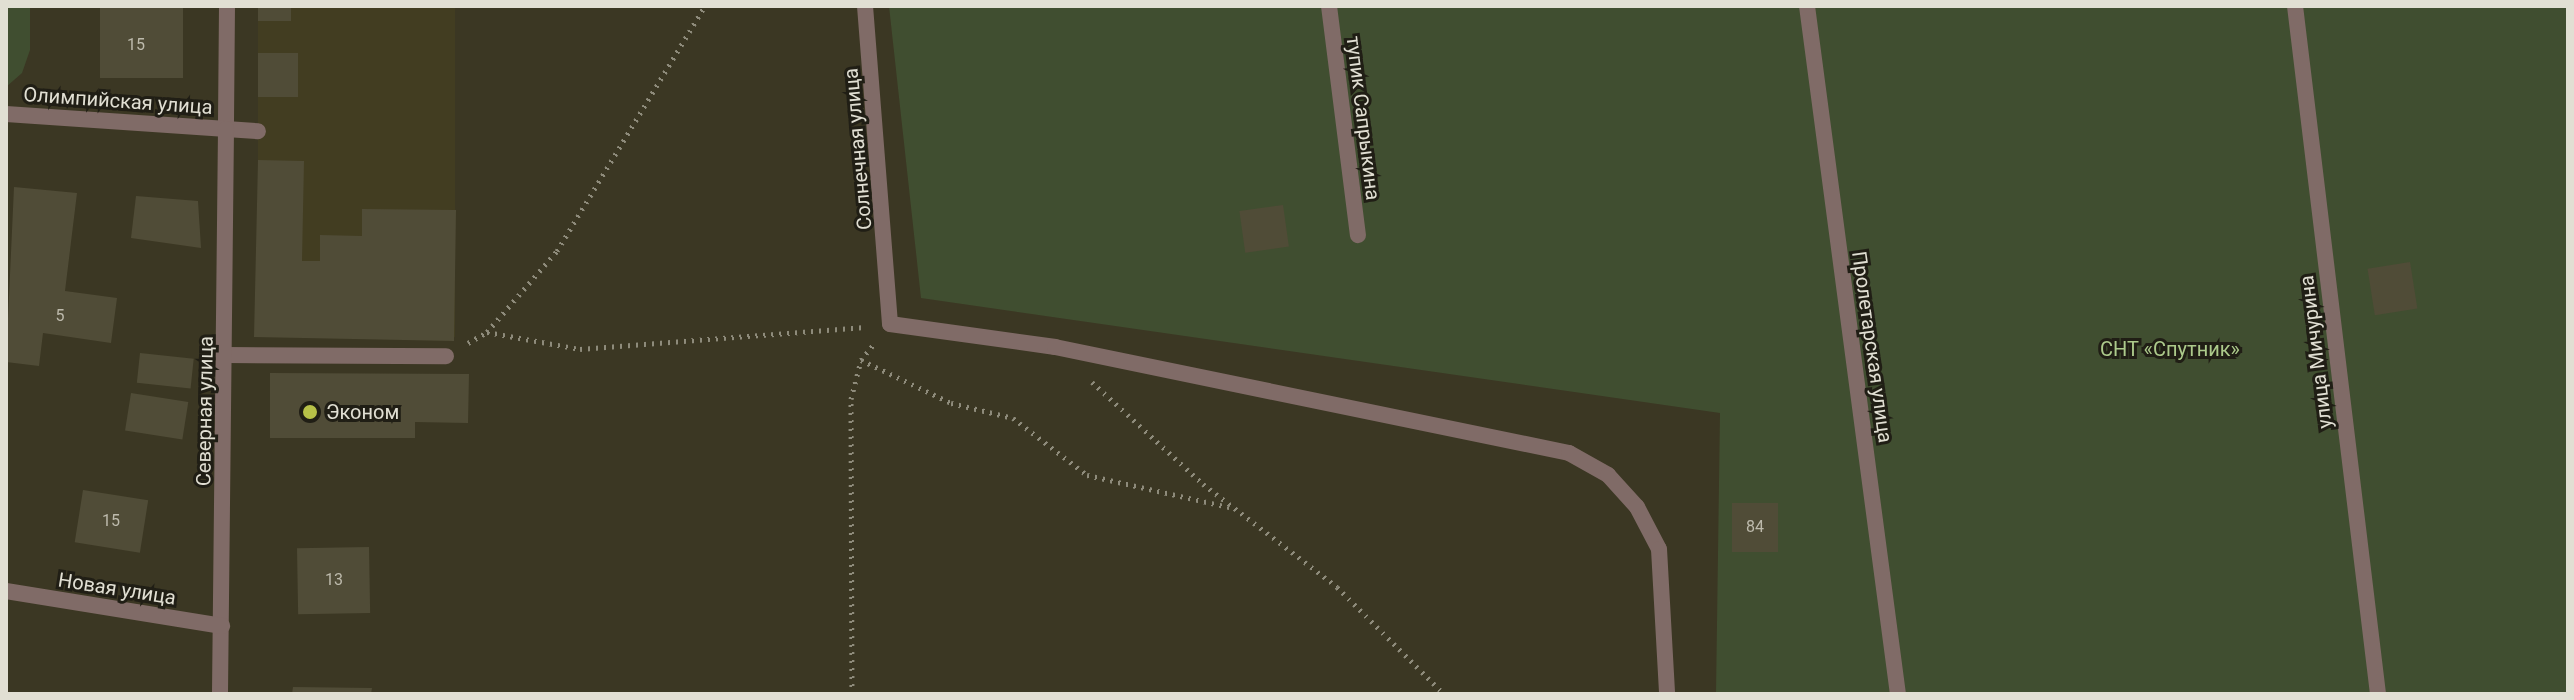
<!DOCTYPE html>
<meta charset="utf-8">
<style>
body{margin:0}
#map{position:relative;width:2574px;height:700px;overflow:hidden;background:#3b3723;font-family:Roboto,sans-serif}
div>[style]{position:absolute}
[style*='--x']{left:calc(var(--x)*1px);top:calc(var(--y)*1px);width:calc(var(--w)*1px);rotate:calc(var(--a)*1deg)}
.built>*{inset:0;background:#423d21;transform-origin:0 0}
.green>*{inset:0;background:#404e30}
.building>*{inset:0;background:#504c37;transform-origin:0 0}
.path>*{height:5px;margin-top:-2.5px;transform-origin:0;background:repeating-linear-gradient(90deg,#8e8b7b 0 2px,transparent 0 8px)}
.service>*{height:16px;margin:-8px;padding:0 8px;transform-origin:8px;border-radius:8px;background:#806b67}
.minor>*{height:16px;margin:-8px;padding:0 8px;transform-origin:8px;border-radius:8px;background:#806b67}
.dots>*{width:22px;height:22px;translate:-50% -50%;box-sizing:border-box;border:4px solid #201e15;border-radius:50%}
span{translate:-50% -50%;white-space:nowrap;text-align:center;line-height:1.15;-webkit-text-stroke:6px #201e15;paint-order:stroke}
.number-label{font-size:16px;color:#bdbaac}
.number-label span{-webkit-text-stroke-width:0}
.street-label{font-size:20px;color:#e1dfd3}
.park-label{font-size:20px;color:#acca8b}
.poi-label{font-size:20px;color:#e1dfd3}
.left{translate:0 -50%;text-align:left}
.frame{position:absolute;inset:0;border:8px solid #e1dfd3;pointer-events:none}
</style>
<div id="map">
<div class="built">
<div style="left:258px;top:6px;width:197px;height:331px"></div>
</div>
<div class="green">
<div style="clip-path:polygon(6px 6px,30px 6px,30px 50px,22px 73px,6px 87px)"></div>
<div style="clip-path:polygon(889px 6px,2568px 6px,2568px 694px,1716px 694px,1720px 413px,921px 298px)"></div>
</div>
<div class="building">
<div style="left:100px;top:6px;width:83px;height:72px"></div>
<div style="left:258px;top:6px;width:33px;height:15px"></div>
<div style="left:298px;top:53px;width:44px;height:40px;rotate:90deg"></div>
<div style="clip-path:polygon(258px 160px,304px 161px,302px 261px,320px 261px,320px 235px,362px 236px,362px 209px,456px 210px,454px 341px,254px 337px)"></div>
<div style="clip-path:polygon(14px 187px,77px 193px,65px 291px,117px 298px,111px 343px,43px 333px,39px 366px,6px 362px)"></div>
<div style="clip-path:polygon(136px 196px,198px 201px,201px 248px,131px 238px)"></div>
<div style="left:1283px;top:205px;width:42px;height:44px;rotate:82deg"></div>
<div style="left:2410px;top:262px;width:47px;height:43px;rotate:81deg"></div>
<div style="left:140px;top:353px;width:54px;height:30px;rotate:6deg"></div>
<div style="clip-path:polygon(270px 373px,469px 374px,468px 423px,415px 422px,415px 438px,270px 438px)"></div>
<div style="left:131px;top:393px;width:58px;height:38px;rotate:9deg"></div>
<div style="left:83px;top:490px;width:66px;height:53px;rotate:9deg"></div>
<div style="left:1732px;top:503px;width:46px;height:49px"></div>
<div style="left:369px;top:547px;width:66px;height:72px;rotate:89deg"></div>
<div style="clip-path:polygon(293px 687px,372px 688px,371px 694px,292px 694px)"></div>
</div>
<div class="path">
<div style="--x:487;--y:332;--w:95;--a:10.4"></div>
<div style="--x:580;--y:349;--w:286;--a:-4.4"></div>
<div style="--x:468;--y:343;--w:22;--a:-30"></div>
<div style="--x:487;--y:332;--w:107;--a:-49.2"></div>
<div style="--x:557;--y:251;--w:286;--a:-58.9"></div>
<div style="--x:861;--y:360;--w:100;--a:25.5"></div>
<div style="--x:951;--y:403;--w:64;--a:13.6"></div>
<div style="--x:1013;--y:418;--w:93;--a:37.6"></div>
<div style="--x:1087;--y:475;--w:146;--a:12.7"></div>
<div style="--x:1092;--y:382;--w:151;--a:42.6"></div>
<div style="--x:1203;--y:484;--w:169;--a:37.5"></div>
<div style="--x:1337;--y:587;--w:151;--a:45"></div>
<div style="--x:852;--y:694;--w:295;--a:-90.2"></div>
<div style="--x:851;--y:399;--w:40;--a:-75.6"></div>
<div style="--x:861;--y:360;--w:21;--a:-51"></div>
</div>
<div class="service">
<div style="--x:227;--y:6;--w:123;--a:90.5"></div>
<div style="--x:226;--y:129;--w:32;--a:4"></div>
<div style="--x:1329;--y:6;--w:231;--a:82.8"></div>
<div style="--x:1807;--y:6;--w:694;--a:82.47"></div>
<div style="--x:2295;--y:6;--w:693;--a:83.12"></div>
<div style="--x:226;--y:355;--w:220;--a:0.3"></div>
</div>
<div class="minor">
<div style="--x:865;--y:6;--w:319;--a:85.5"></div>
<div style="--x:890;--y:324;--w:167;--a:7.9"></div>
<div style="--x:1055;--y:347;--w:525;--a:11.65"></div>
<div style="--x:1569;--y:453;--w:45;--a:29.4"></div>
<div style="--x:1608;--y:475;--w:43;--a:47.8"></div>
<div style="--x:1637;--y:507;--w:47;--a:62.4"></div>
<div style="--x:1659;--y:549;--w:145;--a:86.8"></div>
<div style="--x:6;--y:114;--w:221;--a:3.9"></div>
<div style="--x:226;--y:129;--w:565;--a:90.61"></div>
<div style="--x:6;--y:591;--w:219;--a:9.2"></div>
</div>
<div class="dots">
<div style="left:310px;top:412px;background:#b7c148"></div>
</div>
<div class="number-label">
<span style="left:136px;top:45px">15</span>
<span style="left:60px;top:316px">5</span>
<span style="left:111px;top:521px">15</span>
<span style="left:1755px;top:527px">84</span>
<span style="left:334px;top:580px">13</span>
</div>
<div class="street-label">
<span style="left:118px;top:101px;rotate:4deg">Олимпийская улица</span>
<span style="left:1363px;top:118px;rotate:83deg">тупик Сапрыкина</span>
<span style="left:858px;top:149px;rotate:-95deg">Солнечная улица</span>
<span style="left:1872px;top:347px;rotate:82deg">Пролетарская улица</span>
<span style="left:2316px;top:352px;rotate:-97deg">улица Мичурина</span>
<span style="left:205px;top:411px;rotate:-89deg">Северная улица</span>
<span style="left:117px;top:589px;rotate:9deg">Новая улица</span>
</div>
<div class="park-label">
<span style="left:2170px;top:349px">СНТ «Спутник»</span>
</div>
<div class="poi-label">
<span class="left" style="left:326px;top:412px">Эконом</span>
</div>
<div class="frame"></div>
</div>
